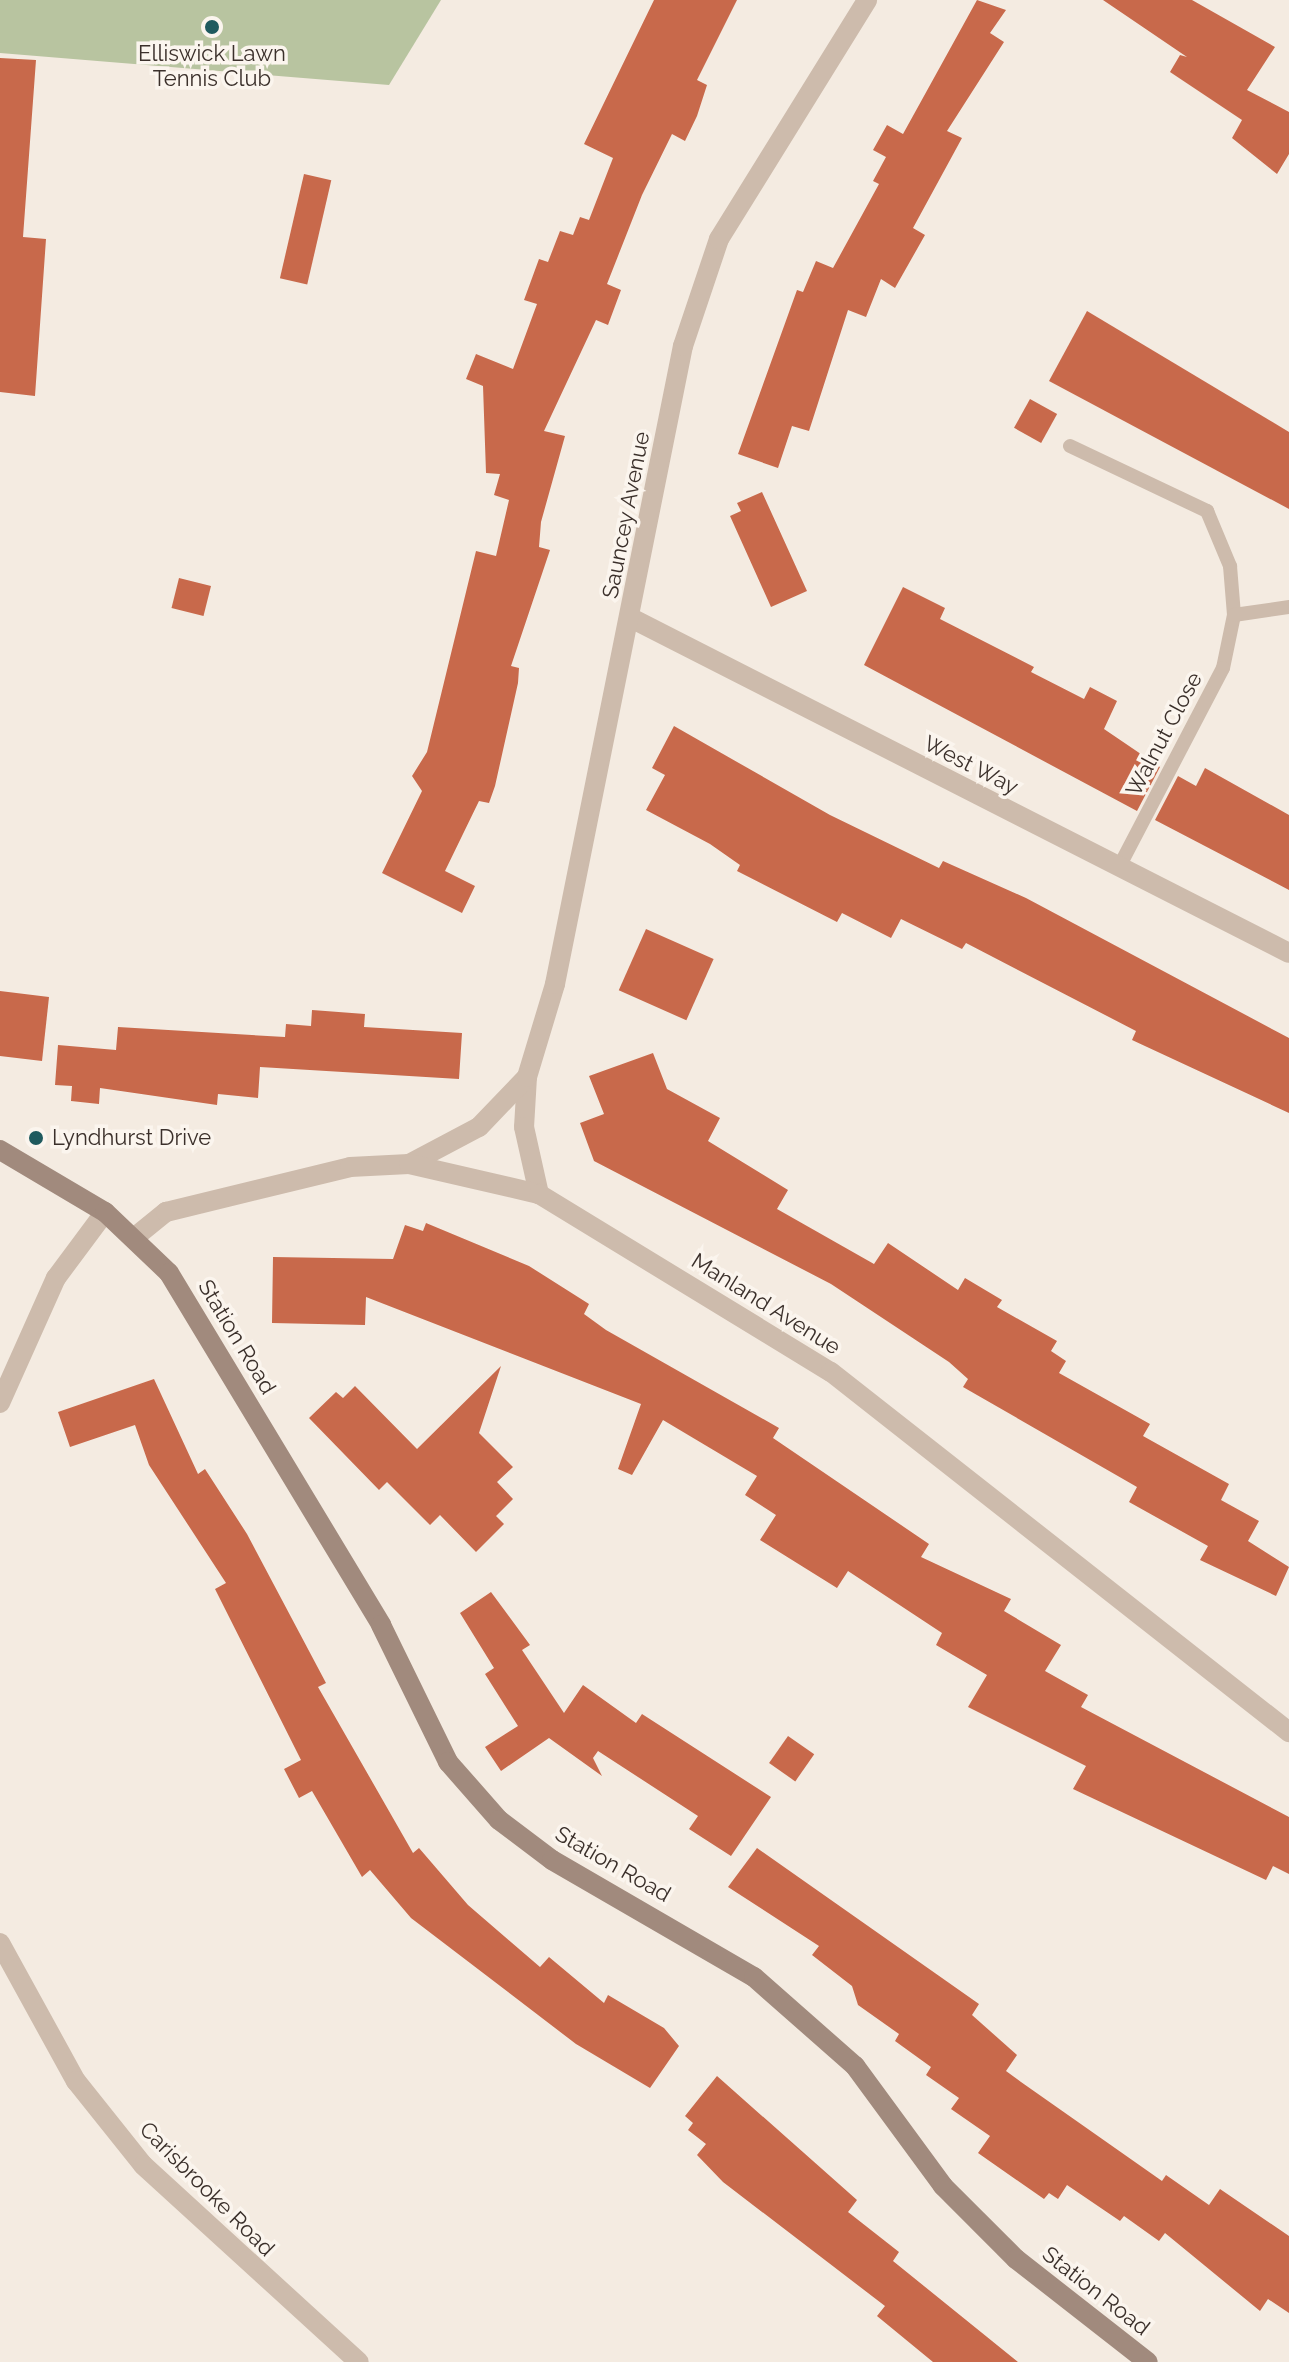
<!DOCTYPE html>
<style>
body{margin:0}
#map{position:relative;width:1289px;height:2362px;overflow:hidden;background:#f4ebe1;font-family:Raleway,sans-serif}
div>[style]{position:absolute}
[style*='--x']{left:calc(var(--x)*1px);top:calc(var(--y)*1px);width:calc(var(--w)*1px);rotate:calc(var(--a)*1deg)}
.green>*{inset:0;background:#b8c4a0}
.building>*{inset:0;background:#c8694b;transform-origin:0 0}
.service>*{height:14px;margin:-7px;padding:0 7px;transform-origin:7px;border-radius:7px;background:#cdbbac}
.minor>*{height:20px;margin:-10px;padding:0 10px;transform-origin:10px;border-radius:10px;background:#cdbbac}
.secondary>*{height:20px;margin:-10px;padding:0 10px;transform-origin:10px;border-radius:10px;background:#a18a7d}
.dots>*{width:22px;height:22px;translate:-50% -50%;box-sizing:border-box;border:4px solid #fbf5ee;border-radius:50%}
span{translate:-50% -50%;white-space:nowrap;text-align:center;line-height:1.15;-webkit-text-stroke:7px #fbf5ee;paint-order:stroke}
.poi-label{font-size:22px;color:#3b302b}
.left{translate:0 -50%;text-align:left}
.street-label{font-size:22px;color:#3b302b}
</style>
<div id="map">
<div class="green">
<div style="clip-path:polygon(0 0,441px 0,389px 85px,0 53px)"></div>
</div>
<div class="building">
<div style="clip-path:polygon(654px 0,737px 0,697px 80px,707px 85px,697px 116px,685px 141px,672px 134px,642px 195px,607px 284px,621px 290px,608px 325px,596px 320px,544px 431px,565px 436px,541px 522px,539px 547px,550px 550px,511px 666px,519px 668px,518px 683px,495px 786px,489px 803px,479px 801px,445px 871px,475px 886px,462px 913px,382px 873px,422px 791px,412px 776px,427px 752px,476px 551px,496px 556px,509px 500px,494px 495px,500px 474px,486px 473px,483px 386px,466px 379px,476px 354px,513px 369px,537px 304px,524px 300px,539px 259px,548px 262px,560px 231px,573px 235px,580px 217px,589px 220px,613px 158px,584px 144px)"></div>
<div style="clip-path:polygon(977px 0,1006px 10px,990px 33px,1004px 42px,947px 131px,962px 138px,913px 228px,925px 235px,895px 288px,881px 279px,866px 317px,848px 310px,809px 431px,792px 426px,778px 468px,738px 454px,797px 290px,803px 292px,816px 261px,833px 268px,879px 184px,873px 181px,886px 157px,873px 150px,887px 125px,903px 134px)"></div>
<div style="clip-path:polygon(1103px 0,1192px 0,1275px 47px,1247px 90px,1289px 112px,1289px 154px,1277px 174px,1232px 138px,1242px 120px,1170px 72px,1180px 55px,1187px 57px)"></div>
<div style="clip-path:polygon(0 58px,36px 60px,23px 237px,46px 239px,35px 396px,0 392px)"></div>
<div style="left:304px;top:174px;width:28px;height:107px;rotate:13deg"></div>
<div style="clip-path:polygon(1087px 311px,1289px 432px,1289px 509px,1049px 381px)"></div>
<div style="left:1030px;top:399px;width:31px;height:33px;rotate:29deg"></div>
<div style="clip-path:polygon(762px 492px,807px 591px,771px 607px,730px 516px,741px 511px,737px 503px)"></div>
<div style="left:179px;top:578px;width:33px;height:31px;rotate:14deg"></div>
<div style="clip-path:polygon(903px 587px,945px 608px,940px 619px,1034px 667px,1031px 672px,1084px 699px,1090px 687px,1117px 701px,1104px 729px,1160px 767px,1137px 811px,864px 665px)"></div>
<div style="clip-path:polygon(674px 726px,830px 815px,939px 868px,943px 861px,1026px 898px,1289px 1038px,1289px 1113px,1132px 1040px,1136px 1031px,966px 943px,962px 949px,901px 919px,891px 938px,842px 913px,837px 922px,737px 871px,740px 865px,710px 844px,646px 810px,665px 775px,652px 768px)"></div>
<div style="clip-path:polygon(1205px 768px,1289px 815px,1289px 890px,1155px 820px,1178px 776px,1196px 786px)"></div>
<div style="left:646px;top:929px;width:74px;height:67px;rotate:24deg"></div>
<div style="clip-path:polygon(0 991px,49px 997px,42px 1061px,0 1056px)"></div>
<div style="clip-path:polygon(312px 1010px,365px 1014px,364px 1027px,462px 1033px,459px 1079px,260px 1067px,258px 1098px,218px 1094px,217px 1105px,100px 1088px,99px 1104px,71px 1101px,72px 1086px,55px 1085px,58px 1045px,116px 1050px,118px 1027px,285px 1037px,286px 1024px,311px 1026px)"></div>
<div style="clip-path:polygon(653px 1053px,667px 1089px,720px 1118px,708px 1141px,788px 1190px,777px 1209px,874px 1264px,888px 1243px,958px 1290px,965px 1278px,1002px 1300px,997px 1307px,1057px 1341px,1051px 1351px,1066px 1361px,1059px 1373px,1150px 1424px,1143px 1436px,1229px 1484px,1221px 1500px,1259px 1521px,1248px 1541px,1289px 1567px,1276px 1596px,1200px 1560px,1208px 1546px,1129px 1502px,1137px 1487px,963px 1387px,968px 1379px,949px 1362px,831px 1284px,594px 1161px,580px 1123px,604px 1114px,589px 1076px)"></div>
<div style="clip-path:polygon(426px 1223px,529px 1266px,589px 1304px,584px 1314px,606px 1330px,779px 1428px,773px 1438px,929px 1544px,921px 1557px,1011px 1599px,1004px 1611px,1061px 1645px,1045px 1671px,1088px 1695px,1081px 1707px,1289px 1817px,1289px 1874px,1273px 1866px,1266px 1880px,1073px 1789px,1086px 1766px,968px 1707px,987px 1675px,936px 1645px,942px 1633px,848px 1571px,837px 1588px,760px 1540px,776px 1515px,745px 1495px,757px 1476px,663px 1420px,632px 1475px,618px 1469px,641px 1404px,366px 1297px,365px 1325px,272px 1323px,273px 1257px,393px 1259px,405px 1225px,423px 1231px)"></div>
<div style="clip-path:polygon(501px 1366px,479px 1433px,513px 1467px,497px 1482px,513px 1499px,496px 1516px,504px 1524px,476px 1552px,440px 1515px,430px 1525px,387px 1482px,379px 1490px,309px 1418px,336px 1392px,343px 1398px,355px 1386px,417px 1449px)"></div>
<div style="clip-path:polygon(154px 1379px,198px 1474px,205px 1469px,247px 1534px,326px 1683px,318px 1687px,413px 1853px,419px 1848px,468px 1905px,540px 1967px,549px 1957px,604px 2003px,608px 1995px,664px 2028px,679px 2046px,650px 2088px,576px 2044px,411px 1918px,370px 1870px,362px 1877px,312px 1791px,299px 1798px,284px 1769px,301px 1760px,215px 1589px,226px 1583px,149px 1465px,135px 1425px,70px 1447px,58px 1412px)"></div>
<div style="clip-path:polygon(491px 1592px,530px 1645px,522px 1650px,564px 1713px,583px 1685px,636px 1723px,642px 1714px,771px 1797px,731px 1856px,689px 1829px,698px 1816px,598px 1751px,593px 1758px,602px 1776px,549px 1738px,501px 1771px,485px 1747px,518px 1726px,485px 1674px,494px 1668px,460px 1613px)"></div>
<div style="left:788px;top:1736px;width:32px;height:33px;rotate:35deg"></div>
<div style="clip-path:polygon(757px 1848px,979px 2004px,972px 2015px,1017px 2055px,1006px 2071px,1021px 2082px,1162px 2181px,1166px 2175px,1209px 2205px,1220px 2189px,1289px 2236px,1289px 2313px,1268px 2299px,1260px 2311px,1165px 2233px,1159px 2241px,1124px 2216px,1120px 2221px,1067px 2185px,1058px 2199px,1049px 2193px,1044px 2199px,978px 2153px,990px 2136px,951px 2109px,959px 2098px,926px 2075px,931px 2067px,895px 2041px,899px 2034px,858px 2005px,852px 1986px,812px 1955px,819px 1946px,728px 1887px)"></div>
<div style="clip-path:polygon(717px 2076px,857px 2200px,848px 2212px,899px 2252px,893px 2261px,1018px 2362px,933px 2362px,877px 2316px,885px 2306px,723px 2182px,697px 2155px,706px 2144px,688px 2130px,693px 2123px,685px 2116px)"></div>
</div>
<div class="service">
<div style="--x:1070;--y:446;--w:152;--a:25.4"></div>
<div style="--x:1207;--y:511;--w:60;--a:67.3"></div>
<div style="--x:1230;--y:566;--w:49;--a:85.3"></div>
<div style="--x:1234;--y:615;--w:54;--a:101.7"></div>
<div style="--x:1223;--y:668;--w:225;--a:117.6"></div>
<div style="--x:1234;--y:615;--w:56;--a:-8.3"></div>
</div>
<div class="minor">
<div style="--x:631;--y:618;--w:738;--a:26.98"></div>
<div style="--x:527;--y:1077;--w:50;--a:93.4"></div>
<div style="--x:524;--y:1127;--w:69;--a:77.4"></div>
<div style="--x:409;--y:1164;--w:79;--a:-27.9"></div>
<div style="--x:479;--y:1127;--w:69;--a:-46.2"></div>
<div style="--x:527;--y:1077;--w:97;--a:-73.2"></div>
<div style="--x:555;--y:984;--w:651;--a:-78.66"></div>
<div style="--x:683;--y:346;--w:113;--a:-71.4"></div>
<div style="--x:719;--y:239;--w:281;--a:-58.2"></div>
<div style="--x:135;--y:1237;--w:40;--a:-39"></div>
<div style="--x:166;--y:1212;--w:189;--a:-13.7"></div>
<div style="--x:350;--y:1167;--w:59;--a:-2.9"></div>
<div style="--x:409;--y:1164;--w:133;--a:13"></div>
<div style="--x:539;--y:1194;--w:342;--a:31.4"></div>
<div style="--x:831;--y:1372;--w:583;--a:38.17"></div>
<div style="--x:0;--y:1403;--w:137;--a:-65.9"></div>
<div style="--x:56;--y:1278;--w:82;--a:-53.4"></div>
<div style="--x:0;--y:1943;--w:158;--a:61.2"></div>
<div style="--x:76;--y:2081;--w:107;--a:51.4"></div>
<div style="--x:143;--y:2165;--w:292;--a:42.4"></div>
</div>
<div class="secondary">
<div style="--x:0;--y:1150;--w:122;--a:30.6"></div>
<div style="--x:105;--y:1212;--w:88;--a:43.6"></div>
<div style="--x:169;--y:1273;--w:411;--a:58.9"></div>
<div style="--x:381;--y:1625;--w:153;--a:63.9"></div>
<div style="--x:448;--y:1762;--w:77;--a:48.7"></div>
<div style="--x:499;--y:1820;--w:66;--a:37"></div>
<div style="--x:552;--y:1860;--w:233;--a:30.1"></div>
<div style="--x:754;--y:1977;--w:135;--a:41.4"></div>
<div style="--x:855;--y:2066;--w:149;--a:53.7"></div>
<div style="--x:943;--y:2186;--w:103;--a:45"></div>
<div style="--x:1016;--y:2259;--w:167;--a:38"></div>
</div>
<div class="dots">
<div style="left:212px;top:27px;background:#1f5a5e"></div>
<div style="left:36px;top:1138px;background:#1f5a5e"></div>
</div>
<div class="poi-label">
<span style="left:212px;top:66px">Elliswick Lawn<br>Tennis Club</span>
<span class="left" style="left:52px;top:1138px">Lyndhurst Drive</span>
</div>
<div class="street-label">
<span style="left:626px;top:515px;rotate:-79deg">Sauncey Avenue</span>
<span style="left:1164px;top:734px;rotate:-62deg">Walnut Close</span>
<span style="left:971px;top:765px;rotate:27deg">West Way</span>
<span style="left:766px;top:1304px;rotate:32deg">Manland Avenue</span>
<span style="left:237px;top:1337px;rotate:59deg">Station Road</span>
<span style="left:613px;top:1864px;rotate:30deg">Station Road</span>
<span style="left:207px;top:2189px;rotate:45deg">Carisbrooke Road</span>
<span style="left:1096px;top:2291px;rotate:38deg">Station Road</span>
</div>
</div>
